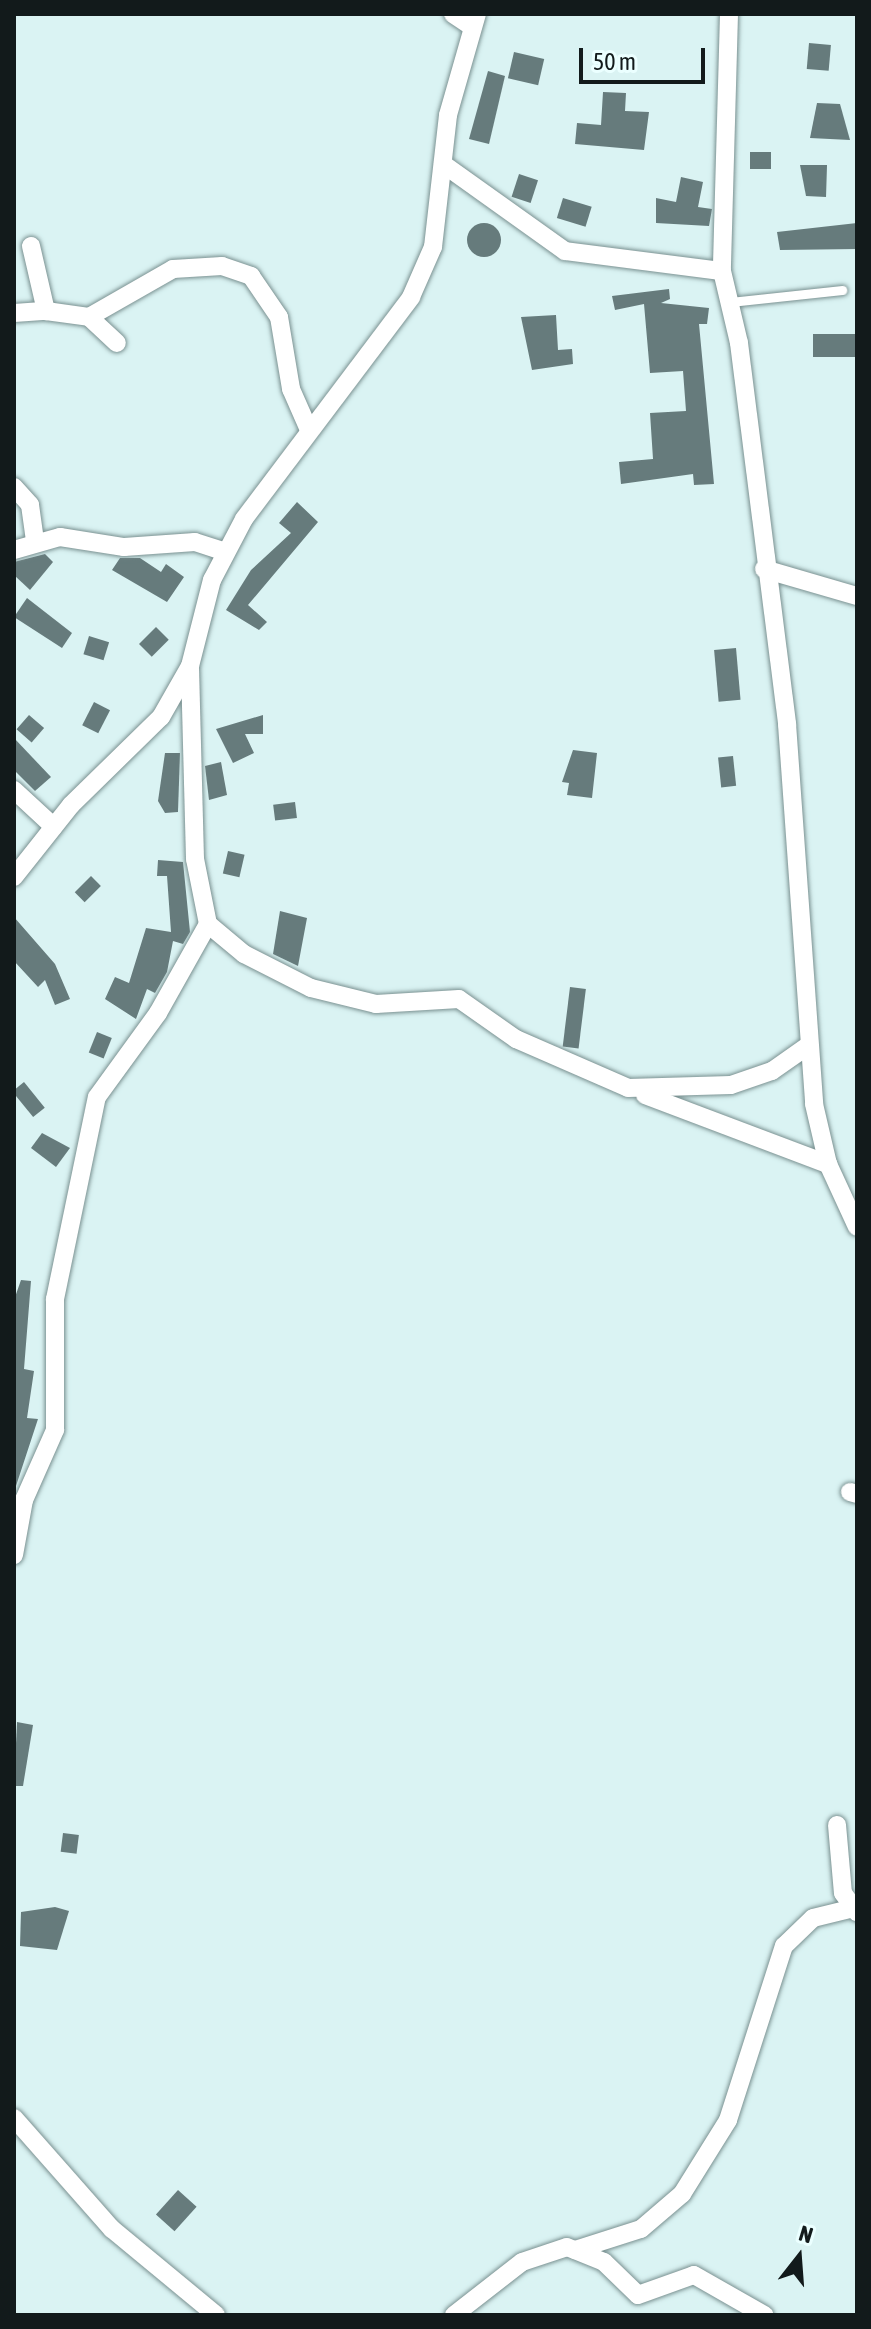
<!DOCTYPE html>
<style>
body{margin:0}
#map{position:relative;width:871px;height:2329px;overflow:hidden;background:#daf3f3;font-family:"Asap Condensed",sans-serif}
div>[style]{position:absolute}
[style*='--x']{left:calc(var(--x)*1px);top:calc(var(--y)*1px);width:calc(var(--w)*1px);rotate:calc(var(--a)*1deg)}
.building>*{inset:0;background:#667b7c;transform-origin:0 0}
.round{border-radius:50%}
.roads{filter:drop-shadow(0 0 2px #7a9191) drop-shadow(0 0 2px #7a9191)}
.lane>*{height:9px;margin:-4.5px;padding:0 4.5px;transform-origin:4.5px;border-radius:4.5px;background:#fff}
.street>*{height:18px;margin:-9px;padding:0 9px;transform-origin:9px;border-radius:9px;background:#fff}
span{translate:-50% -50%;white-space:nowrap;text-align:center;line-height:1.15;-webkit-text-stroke:8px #ebffff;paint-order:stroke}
.frame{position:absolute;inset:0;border:16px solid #121a1b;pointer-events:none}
.north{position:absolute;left:759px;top:2217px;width:80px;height:80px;-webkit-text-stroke:6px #ebffff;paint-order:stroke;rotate:17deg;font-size:22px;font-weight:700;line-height:32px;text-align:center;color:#121a1b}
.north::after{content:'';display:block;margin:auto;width:28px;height:36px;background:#121a1b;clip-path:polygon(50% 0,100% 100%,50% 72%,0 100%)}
.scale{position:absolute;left:579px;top:48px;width:126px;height:36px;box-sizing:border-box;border:4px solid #121a1b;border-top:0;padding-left:10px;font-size:24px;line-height:28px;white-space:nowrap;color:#121a1b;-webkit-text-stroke:6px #ebffff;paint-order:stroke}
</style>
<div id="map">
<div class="building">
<div style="left:809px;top:43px;width:22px;height:26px;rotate:5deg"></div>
<div style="left:514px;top:52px;width:31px;height:27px;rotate:13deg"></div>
<div style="clip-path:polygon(488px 71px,505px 76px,489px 144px,469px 139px)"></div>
<div style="clip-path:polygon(603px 92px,626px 93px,625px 111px,649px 112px,644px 150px,575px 144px,577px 123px,601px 125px)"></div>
<div style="clip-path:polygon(817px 103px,840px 104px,850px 140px,810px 138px)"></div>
<div style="left:750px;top:152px;width:21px;height:17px"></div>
<div style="clip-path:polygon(800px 165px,827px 165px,826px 197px,806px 196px)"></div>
<div style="left:519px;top:174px;width:20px;height:24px;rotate:18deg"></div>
<div style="clip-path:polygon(681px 177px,703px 182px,698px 207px,712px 209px,709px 226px,656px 223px,656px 198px,676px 202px)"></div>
<div style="left:563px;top:198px;width:30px;height:21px;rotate:17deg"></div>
<div style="clip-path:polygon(857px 223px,857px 249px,780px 250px,777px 232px)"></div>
<div class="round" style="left:467px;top:223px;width:34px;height:34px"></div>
<div style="clip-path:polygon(669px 289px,670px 299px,661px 303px,709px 308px,707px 324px,699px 324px,714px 484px,694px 485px,693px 474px,621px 484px,619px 462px,653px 459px,650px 413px,686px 411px,683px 371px,650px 373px,644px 304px,615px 310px,612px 296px)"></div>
<div style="clip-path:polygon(556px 315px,558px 350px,572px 349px,573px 364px,532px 370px,521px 317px)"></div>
<div style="left:857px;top:334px;width:23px;height:44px;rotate:90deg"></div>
<div style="clip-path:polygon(297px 502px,318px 522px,248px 605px,267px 622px,259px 630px,226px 610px,251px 570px,291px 533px,279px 523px)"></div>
<div style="clip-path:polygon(45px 554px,53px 562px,30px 590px,14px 575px,14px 562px)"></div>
<div style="clip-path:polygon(120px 558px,140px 558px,161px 572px,166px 564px,184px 577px,167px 602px,112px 570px)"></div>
<div style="clip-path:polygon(27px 598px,72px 633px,62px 648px,14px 617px)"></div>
<div style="left:156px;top:627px;width:18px;height:24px;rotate:45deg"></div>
<div style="left:89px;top:636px;width:21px;height:19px;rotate:17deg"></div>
<div style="left:736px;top:648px;width:52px;height:22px;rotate:85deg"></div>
<div style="left:94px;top:702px;width:18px;height:26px;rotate:27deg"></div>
<div style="left:29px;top:715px;width:20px;height:19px;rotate:41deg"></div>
<div style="clip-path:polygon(263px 715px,263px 734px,245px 734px,254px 753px,233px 763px,216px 729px)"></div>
<div style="clip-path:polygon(14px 738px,51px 777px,35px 791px,14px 770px)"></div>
<div style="clip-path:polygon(573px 750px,597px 753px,592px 798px,567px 795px,569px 783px,562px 782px)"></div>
<div style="clip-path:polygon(165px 753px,180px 753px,178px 812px,165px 813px,158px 801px)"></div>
<div style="left:733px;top:756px;width:30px;height:15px;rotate:84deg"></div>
<div style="clip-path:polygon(221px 762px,227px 795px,209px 800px,205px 766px)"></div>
<div style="left:295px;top:802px;width:16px;height:22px;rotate:83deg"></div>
<div style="left:228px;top:851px;width:17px;height:23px;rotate:13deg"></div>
<div style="clip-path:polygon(158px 860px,183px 862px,190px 932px,183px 944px,173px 941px,167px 972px,155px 993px,147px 989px,136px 1019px,105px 999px,115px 977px,129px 983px,146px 928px,171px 932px,167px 876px,157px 876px)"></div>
<div style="left:91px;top:876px;width:14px;height:23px;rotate:45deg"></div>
<div style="clip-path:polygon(280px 911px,307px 918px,298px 966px,273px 954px)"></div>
<div style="clip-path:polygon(14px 917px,55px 964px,70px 999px,55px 1005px,45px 980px,38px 987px,14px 961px)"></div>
<div style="left:570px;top:987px;width:16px;height:60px;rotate:7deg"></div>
<div style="left:97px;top:1032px;width:16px;height:22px;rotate:22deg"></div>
<div style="left:24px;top:1082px;width:33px;height:15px;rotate:51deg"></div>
<div style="clip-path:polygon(42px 1133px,70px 1148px,56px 1167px,31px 1148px)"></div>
<div style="clip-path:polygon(21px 1280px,31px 1281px,24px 1369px,34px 1371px,27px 1418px,38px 1419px,16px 1486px,14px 1300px)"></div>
<div style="clip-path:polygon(17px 1722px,33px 1725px,23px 1786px,14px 1786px)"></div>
<div style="left:63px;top:1833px;width:16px;height:19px;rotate:7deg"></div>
<div style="clip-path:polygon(55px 1907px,69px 1911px,57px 1950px,20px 1946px,21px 1912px)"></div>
<div style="left:178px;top:2190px;width:25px;height:33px;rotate:42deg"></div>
</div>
<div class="roads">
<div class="lane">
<div style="--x:730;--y:302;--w:113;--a:-6.1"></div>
</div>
<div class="street">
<div style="--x:453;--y:14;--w:23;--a:34"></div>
<div style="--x:729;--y:14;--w:257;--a:91.6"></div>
<div style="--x:722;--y:271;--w:74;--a:76.7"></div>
<div style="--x:739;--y:343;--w:384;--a:82.8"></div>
<div style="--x:787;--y:724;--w:381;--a:85.9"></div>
<div style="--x:814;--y:1104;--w:62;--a:76.9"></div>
<div style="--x:828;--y:1164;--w:69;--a:65.3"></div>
<div style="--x:443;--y:164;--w:150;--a:35.5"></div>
<div style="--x:565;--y:251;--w:158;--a:7.3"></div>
<div style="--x:31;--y:246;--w:67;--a:77"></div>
<div style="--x:46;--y:311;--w:43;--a:7.9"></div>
<div style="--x:89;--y:317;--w:97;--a:-29.7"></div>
<div style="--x:173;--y:269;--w:49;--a:-3.5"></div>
<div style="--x:222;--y:266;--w:31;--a:19"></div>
<div style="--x:251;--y:276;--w:50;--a:55.7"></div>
<div style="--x:279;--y:317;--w:73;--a:80.5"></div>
<div style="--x:291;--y:389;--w:45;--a:66.3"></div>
<div style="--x:14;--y:313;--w:32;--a:-4"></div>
<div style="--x:89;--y:317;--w:38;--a:43"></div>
<div style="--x:14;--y:487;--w:24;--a:48"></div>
<div style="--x:30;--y:505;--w:34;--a:82"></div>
<div style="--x:14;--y:550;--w:48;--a:-15.8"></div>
<div style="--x:60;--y:537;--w:65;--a:8.9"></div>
<div style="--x:124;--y:547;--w:71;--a:-4"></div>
<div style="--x:195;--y:542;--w:32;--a:18"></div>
<div style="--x:764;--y:569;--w:97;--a:16.2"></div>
<div style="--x:14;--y:790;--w:54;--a:42.8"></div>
<div style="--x:14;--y:877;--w:92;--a:-51.6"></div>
<div style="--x:71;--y:805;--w:126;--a:-44.4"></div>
<div style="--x:161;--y:717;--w:59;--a:-60.4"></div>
<div style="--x:190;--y:666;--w:89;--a:-75.7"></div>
<div style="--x:212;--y:580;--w:69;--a:-62.3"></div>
<div style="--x:244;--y:519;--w:278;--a:-53"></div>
<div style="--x:411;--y:297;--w:55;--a:-66.3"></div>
<div style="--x:433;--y:247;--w:133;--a:-83.5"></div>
<div style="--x:448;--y:115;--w:105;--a:-74"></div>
<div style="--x:208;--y:924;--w:47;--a:39.8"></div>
<div style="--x:244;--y:954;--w:75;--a:26.9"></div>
<div style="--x:311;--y:988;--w:67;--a:13.8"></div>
<div style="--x:376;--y:1004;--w:83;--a:-3.4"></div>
<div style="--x:459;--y:999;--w:70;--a:35.1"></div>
<div style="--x:516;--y:1039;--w:122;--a:23.6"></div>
<div style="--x:628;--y:1088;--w:103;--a:-1.7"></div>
<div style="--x:731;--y:1085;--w:43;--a:-18.9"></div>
<div style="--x:772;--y:1071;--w:45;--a:-35.1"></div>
<div style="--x:645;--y:1095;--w:196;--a:20.7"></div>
<div style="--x:850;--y:1492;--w:7;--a:16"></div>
<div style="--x:14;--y:1555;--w:56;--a:-79.7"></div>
<div style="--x:24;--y:1500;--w:77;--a:-66.1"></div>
<div style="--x:55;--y:1430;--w:131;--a:-90"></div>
<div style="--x:55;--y:1299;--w:206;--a:-78.3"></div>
<div style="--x:97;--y:1097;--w:104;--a:-54"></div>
<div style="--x:158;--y:1013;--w:102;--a:-60.7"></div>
<div style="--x:208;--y:924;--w:66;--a:-101.3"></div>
<div style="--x:195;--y:859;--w:190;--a:-91.5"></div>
<div style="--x:837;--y:1825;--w:68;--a:85"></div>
<div style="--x:843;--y:1893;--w:24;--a:54"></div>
<div style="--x:14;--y:2118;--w:148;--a:48.6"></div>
<div style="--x:112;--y:2229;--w:135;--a:39.6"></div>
<div style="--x:575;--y:2250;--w:69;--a:-17.7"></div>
<div style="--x:641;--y:2229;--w:54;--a:-40.5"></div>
<div style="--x:682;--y:2194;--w:87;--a:-58.1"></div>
<div style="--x:728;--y:2120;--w:183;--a:-72.2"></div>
<div style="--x:784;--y:1946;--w:40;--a:-44"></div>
<div style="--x:813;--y:1918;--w:42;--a:-13.7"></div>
<div style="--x:454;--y:2315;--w:86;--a:-37.9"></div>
<div style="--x:522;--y:2262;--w:47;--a:-18.4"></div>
<div style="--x:567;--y:2247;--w:40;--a:22"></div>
<div style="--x:604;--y:2262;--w:47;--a:44.1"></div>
<div style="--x:638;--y:2295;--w:59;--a:-19.7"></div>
<div style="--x:694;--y:2275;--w:81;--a:29.7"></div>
</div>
</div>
<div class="frame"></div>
<div class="north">N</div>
<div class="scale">50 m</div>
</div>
